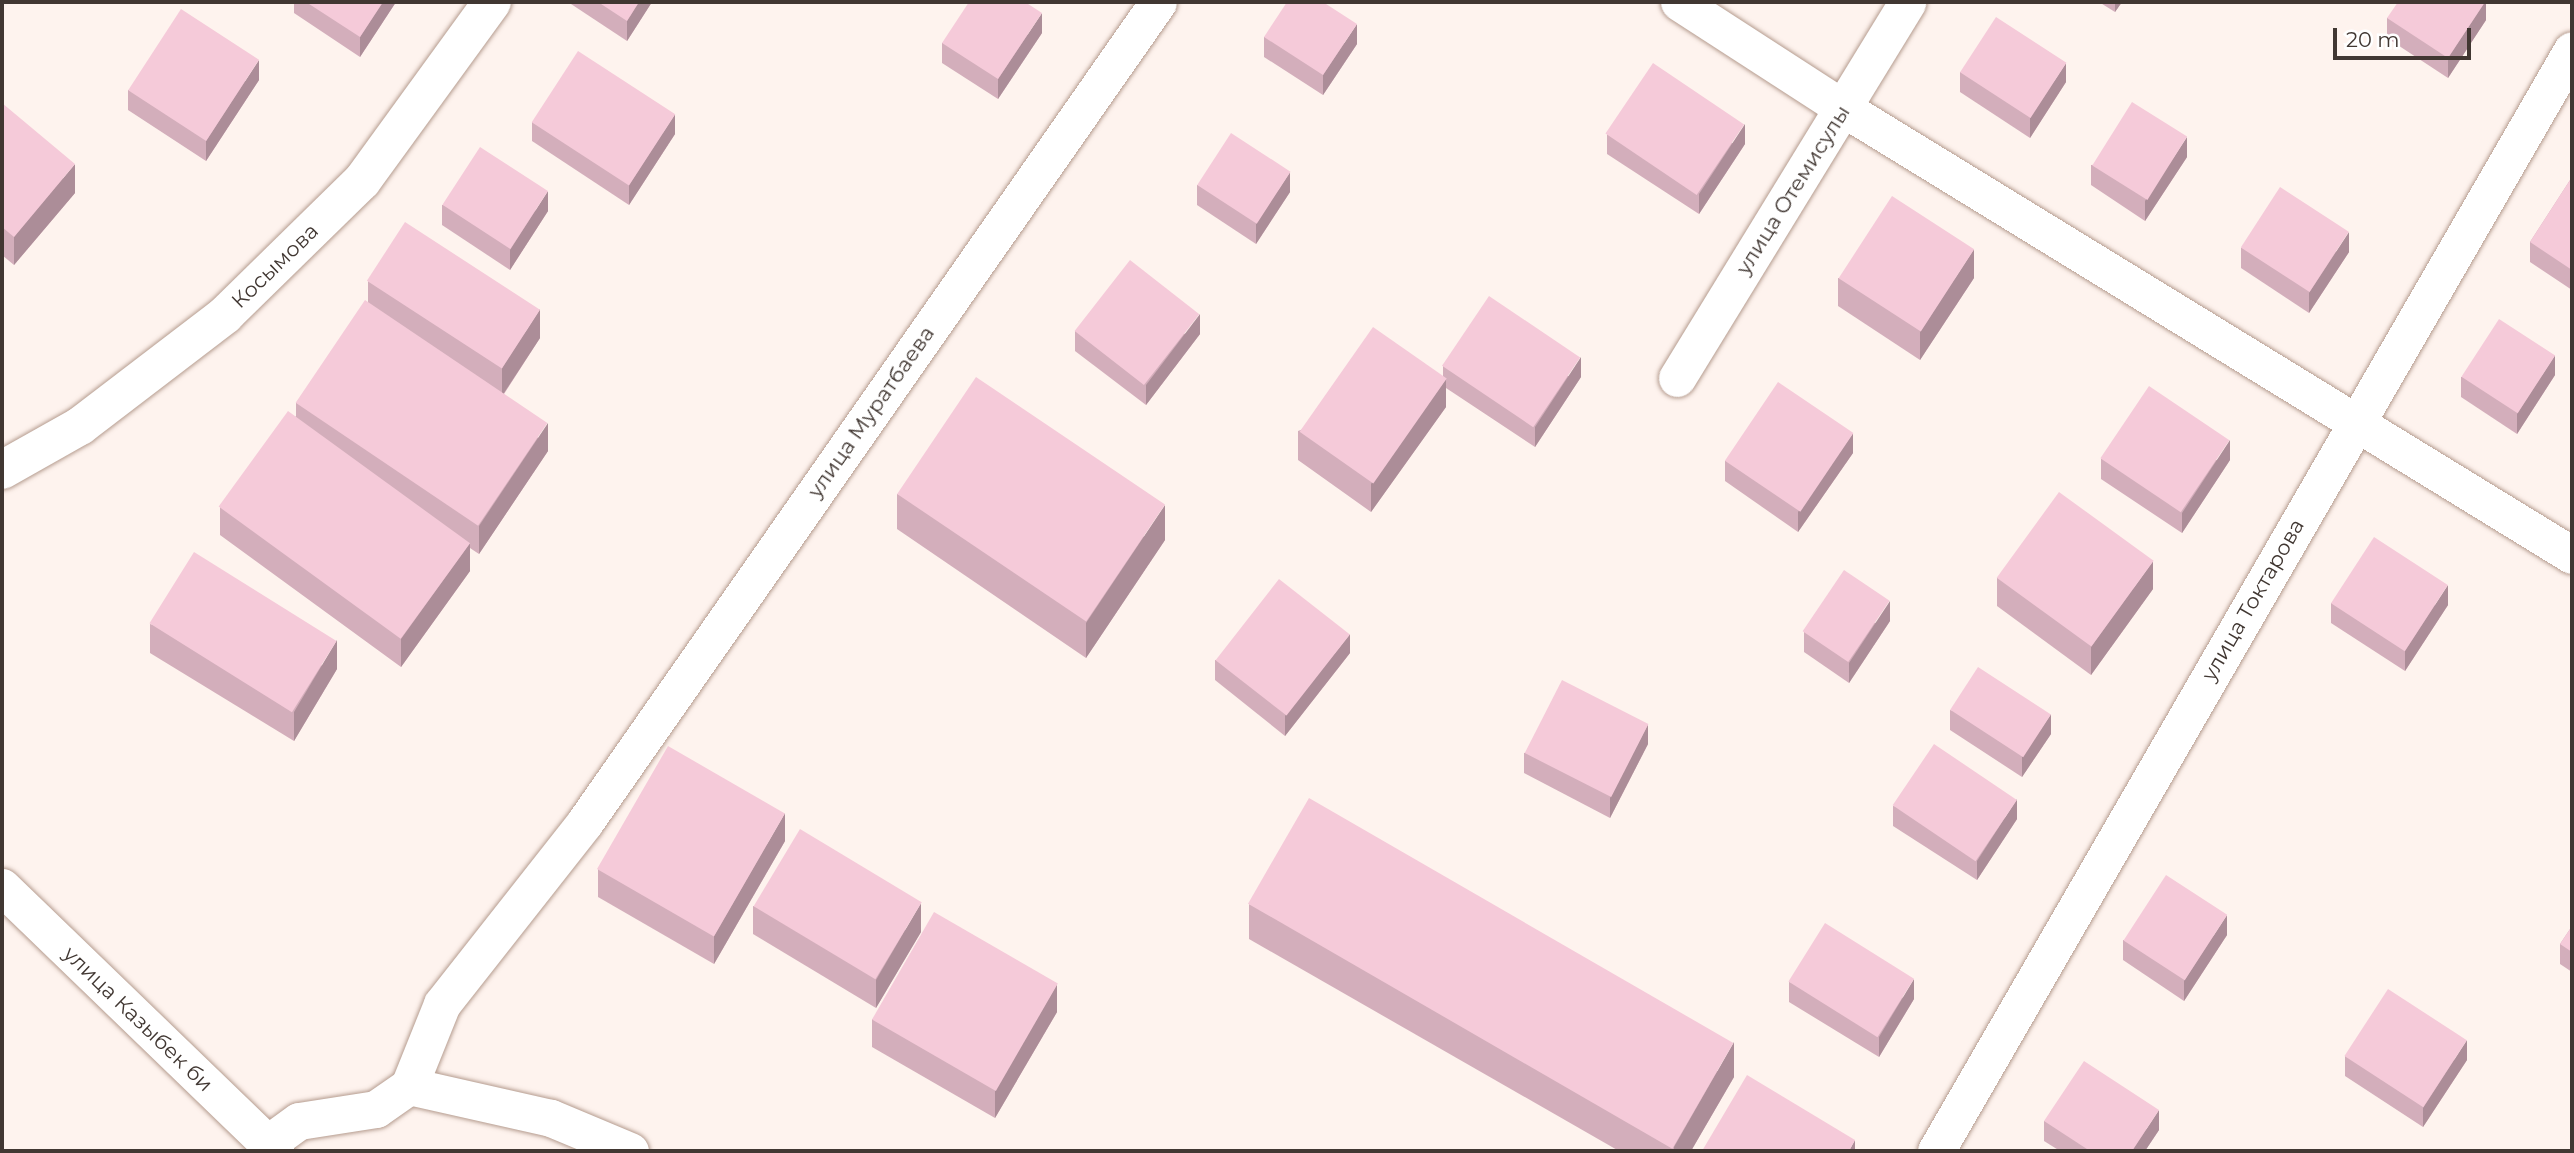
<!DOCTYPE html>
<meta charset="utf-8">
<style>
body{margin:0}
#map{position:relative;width:2574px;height:1153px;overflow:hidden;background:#fef3ee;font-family:Montserrat,sans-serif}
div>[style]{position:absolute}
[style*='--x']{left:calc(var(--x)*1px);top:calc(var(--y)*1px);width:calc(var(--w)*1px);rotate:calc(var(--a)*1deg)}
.roads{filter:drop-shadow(0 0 2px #b59c8f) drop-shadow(0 0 2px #b59c8f)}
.minor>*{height:37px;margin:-18.5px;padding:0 18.5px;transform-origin:18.5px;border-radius:18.5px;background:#fff}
.tertiary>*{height:38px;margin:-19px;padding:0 19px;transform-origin:19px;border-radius:19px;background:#fff}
.wall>*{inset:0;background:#d3aebb}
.shaded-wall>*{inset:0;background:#ac8d98}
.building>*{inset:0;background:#f5cad9;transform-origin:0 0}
span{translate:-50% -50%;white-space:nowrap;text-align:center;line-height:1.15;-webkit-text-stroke:7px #fff;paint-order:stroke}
.street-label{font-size:21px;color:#413732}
.frame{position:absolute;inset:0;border:4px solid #413732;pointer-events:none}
.scale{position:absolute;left:2333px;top:28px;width:138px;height:32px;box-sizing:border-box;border:4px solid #413732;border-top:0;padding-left:9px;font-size:21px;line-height:24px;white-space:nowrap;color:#413732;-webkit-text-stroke:5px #fff;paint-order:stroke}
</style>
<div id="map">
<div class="roads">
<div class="minor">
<div style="--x:1679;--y:2;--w:195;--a:32.9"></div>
<div style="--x:1843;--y:108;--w:855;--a:31.52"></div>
<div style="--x:1677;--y:378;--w:441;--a:-58.5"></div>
<div style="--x:2;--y:887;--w:380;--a:44"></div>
<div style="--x:267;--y:1144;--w:39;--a:-36"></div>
<div style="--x:299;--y:1121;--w:78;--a:-8.9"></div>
<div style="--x:376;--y:1109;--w:40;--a:-34.9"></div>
<div style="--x:630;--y:1151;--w:86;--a:-157.3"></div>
<div style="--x:551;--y:1118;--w:146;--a:-167.3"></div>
<div style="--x:409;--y:1086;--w:88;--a:-68.1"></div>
<div style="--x:442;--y:1004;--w:231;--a:-51.8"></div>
<div style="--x:585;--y:822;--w:1000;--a:-55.05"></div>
<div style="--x:1936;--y:1151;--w:1271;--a:-59.99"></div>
</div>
<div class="tertiary">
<div style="--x:2;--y:470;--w:90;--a:-29.4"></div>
<div style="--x:80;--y:426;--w:183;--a:-37.4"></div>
<div style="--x:225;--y:315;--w:192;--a:-44.4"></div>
<div style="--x:362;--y:181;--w:221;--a:-54"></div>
</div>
</div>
<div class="wall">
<div style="clip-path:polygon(294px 2px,396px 2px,360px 57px,294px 13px)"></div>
<div style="clip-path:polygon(568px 2px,652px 2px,627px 41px)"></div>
<div style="clip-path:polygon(2099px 2px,2122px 2px,2115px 12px)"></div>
<div style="clip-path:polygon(2486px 2px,2486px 20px,2448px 78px,2387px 38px,2387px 18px)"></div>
<div style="clip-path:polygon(1042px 33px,998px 99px,942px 63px,942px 43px)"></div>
<div style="clip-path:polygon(1264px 37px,1357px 44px,1323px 95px,1264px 57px)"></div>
<div style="clip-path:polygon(1960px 72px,2066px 82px,2030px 138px,1960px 92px)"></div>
<div style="clip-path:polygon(259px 80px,206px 161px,128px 110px,128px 90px)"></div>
<div style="clip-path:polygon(2px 103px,75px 193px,14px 265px,2px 255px)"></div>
<div style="clip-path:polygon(532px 122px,675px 134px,629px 205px,532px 141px)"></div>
<div style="clip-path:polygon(1607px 134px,1745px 144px,1699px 214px,1607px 154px)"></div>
<div style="clip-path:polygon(2187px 157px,2145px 221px,2091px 185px,2091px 165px)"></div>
<div style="clip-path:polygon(2572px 177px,2572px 290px,2530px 262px,2530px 242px)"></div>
<div style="clip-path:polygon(1197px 185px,1290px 192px,1256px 244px,1197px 205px)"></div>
<div style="clip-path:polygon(442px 205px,548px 211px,510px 270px,442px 225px)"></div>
<div style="clip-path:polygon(2241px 248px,2349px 252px,2309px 313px,2241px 268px)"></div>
<div style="clip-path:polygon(1838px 278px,1974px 278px,1920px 360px,1838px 306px)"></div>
<div style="clip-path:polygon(368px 281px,540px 338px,504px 394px,548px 451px,479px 554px,470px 548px,470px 571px,401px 667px,220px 535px,220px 507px,296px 416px,296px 403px,368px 302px)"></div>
<div style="clip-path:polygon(1075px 331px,1200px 334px,1146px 405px,1075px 351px)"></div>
<div style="clip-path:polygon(1443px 366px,1581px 377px,1535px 447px,1446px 388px,1446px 407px,1371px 512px,1298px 460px,1298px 431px,1443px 376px)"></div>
<div style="clip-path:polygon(2555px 375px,2517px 434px,2461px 397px,2461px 377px)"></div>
<div style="clip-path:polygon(1853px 453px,1798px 532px,1725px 481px,1725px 461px)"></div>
<div style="clip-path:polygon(2101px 459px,2230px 460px,2182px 533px,2101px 479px)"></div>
<div style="clip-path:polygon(897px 494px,1165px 540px,1086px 658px,897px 529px)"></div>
<div style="clip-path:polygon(1997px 578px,2153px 589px,2091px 675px,1997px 606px)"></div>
<div style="clip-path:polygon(2331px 603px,2448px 605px,2405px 671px,2331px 623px)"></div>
<div style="clip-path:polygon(1890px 621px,1849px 683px,1804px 652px,1804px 632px)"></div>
<div style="clip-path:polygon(150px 624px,337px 669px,294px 741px,150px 653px)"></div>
<div style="clip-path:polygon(1350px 653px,1285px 736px,1215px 680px,1215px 660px)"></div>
<div style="clip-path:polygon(1950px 710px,2051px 734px,2022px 777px,1950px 730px)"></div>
<div style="clip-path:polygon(1648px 744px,1610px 818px,1524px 773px,1524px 753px)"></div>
<div style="clip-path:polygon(1893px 806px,2017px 819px,1977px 880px,1893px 826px)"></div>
<div style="clip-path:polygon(785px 841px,714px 964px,598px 897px,598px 869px)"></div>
<div style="clip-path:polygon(1249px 904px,1734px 1077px,1691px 1151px,1619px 1151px,1249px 939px)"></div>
<div style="clip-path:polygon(753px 906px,921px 932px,876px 1008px,753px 934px)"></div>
<div style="clip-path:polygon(2572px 926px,2572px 972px,2560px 964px,2560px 944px)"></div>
<div style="clip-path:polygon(2227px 935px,2184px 1001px,2123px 960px,2123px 940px)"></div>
<div style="clip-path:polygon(1789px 982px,1914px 999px,1879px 1057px,1789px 1002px)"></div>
<div style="clip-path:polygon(1057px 1012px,995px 1118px,872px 1047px,872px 1019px)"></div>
<div style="clip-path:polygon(2345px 1056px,2467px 1060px,2423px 1127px,2345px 1076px)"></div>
<div style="clip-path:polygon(2044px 1121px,2159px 1130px,2145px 1151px,2060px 1151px,2044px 1141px)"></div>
</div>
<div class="shaded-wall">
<div style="clip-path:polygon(383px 2px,396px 2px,360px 57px,360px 37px)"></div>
<div style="clip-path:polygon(639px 2px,652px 2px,627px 41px,627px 21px)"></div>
<div style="clip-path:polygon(2115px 2px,2122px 2px,2115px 12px)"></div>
<div style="clip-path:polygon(2485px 2px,2486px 2px,2486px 20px,2448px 78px,2448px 58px)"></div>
<div style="clip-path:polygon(1042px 13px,1042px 33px,998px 99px,998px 79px)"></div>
<div style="clip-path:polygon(1357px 24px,1357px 44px,1323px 95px,1323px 75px)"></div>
<div style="clip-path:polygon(259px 60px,259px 80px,206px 161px,206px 141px)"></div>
<div style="clip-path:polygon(2066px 63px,2066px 82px,2030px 138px,2030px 118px)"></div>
<div style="clip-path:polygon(675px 114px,675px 134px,629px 205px,629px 185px)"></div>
<div style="clip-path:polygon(1745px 124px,1745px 144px,1699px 214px,1699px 194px)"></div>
<div style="clip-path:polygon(2187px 137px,2187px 157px,2145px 221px,2145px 201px)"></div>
<div style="clip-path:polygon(75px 164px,75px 193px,14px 265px,14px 237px)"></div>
<div style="clip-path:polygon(1290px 172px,1290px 192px,1256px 244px,1256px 224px)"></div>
<div style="clip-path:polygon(548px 191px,548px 211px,510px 270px,510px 250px)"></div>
<div style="clip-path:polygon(2349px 232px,2349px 252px,2309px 313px,2309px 293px)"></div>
<div style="clip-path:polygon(1974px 249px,1974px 278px,1920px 360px,1920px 332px)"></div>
<div style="clip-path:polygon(540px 309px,540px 338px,502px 396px,502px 368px)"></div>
<div style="clip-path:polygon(1200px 314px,1200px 334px,1146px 405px,1146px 385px)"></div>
<div style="clip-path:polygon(2555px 355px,2555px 375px,2517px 434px,2517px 414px)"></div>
<div style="clip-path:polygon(1581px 357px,1581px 377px,1535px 447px,1535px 427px)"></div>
<div style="clip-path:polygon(1446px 379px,1446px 407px,1371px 512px,1371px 484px)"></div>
<div style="clip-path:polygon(548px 423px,548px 451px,479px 554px,479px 526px)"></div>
<div style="clip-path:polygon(1853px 433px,1853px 453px,1798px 532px,1798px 512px)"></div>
<div style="clip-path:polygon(2230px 440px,2230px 460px,2182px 533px,2182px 513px)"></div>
<div style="clip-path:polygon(1165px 505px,1165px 540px,1086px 658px,1086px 623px)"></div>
<div style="clip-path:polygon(470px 543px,470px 571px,401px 667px,401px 639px)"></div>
<div style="clip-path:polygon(2153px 561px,2153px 589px,2091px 675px,2091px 647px)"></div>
<div style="clip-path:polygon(2448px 585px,2448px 605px,2405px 671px,2405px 651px)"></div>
<div style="clip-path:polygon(1890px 601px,1890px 621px,1849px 683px,1849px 663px)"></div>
<div style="clip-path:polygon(1350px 634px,1350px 653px,1285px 736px,1285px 716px)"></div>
<div style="clip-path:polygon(337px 640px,337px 669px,294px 741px,294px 712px)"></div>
<div style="clip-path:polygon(2051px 714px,2051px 734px,2022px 777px,2022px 757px)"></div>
<div style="clip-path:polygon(1648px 724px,1648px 744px,1610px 818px,1610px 798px)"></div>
<div style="clip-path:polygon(2017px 799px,2017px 819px,1977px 880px,1977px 861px)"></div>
<div style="clip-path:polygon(785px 813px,785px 841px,714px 964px,714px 936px)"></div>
<div style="clip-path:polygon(921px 903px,921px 932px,876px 1008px,876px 980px)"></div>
<div style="clip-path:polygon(2227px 915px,2227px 935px,2184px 1001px,2184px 981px)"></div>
<div style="clip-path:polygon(1914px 979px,1914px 999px,1879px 1057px,1879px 1037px)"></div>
<div style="clip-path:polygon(1057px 984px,1057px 1012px,995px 1118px,995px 1090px)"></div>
<div style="clip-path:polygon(2467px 1040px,2467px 1060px,2423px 1127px,2423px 1108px)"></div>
<div style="clip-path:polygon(1734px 1042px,1734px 1077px,1691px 1151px,1674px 1151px,1674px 1147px)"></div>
<div style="clip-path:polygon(2159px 1110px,2159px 1130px,2145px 1151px,2132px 1151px)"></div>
<div style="clip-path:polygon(1855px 1140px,1855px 1151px,1849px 1151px)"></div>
</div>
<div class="building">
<div style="clip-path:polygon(306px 2px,383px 2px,360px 37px)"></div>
<div style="clip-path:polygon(598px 2px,639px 2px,627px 21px)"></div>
<div style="clip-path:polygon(969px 2px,1025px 2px,1042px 13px,998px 79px,942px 43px)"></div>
<div style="clip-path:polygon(1287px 2px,1323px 2px,1357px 24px,1323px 75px,1264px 37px)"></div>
<div style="clip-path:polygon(2398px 2px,2485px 2px,2448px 58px,2387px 18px)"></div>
<div style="left:181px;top:9px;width:93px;height:97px;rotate:33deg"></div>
<div style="left:1996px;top:17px;width:84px;height:66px;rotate:33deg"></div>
<div style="left:578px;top:51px;width:116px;height:85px;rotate:33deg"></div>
<div style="left:1653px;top:63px;width:110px;height:85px;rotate:34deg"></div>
<div style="left:2132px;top:102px;width:65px;height:75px;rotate:32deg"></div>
<div style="clip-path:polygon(2px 103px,75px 164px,14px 237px,2px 227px)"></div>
<div style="left:1231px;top:133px;width:71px;height:62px;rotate:33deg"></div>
<div style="left:480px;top:147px;width:81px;height:69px;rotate:33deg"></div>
<div style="clip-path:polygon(2572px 177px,2572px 270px,2530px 242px)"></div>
<div style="left:2280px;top:187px;width:82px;height:72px;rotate:33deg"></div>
<div style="left:1892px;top:196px;width:98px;height:98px;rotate:33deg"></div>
<div style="left:405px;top:222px;width:161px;height:70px;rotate:33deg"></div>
<div style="left:1130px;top:260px;width:88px;height:90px;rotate:38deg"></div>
<div style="left:1489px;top:296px;width:110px;height:84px;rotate:34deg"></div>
<div style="left:365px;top:300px;width:220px;height:124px;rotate:34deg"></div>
<div style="left:2499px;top:319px;width:67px;height:69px;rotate:33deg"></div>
<div style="left:1373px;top:327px;width:90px;height:128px;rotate:35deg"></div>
<div style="left:976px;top:377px;width:228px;height:141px;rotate:34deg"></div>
<div style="left:1778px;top:382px;width:91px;height:95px;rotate:34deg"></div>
<div style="left:2149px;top:386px;width:97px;height:87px;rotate:34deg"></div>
<div style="left:288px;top:411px;width:225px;height:118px;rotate:36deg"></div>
<div style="left:2059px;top:492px;width:117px;height:106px;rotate:36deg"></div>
<div style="left:2374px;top:537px;width:88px;height:79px;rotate:33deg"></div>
<div style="left:194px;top:552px;width:168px;height:84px;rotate:32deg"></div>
<div style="left:1844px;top:570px;width:55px;height:74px;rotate:34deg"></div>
<div style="left:1279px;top:579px;width:90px;height:103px;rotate:38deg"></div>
<div style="left:1978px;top:667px;width:87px;height:51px;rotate:33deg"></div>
<div style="left:1562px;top:680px;width:97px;height:82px;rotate:27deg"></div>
<div style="left:1934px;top:744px;width:100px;height:74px;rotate:34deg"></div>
<div style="left:668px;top:746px;width:135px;height:142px;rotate:30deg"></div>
<div style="left:1309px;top:798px;width:490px;height:122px;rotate:30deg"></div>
<div style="left:800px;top:829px;width:142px;height:90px;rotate:31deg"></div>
<div style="left:2166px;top:875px;width:73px;height:78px;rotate:33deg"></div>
<div style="left:934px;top:912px;width:143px;height:124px;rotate:30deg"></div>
<div style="left:1825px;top:923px;width:105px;height:69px;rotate:32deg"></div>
<div style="clip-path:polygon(2572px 926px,2572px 952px,2560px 944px)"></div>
<div style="left:2388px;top:989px;width:94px;height:80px;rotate:33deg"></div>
<div style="clip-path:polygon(2084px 1061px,2159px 1110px,2132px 1151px,2090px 1151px,2044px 1121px)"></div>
<div style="clip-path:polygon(1747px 1075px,1855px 1140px,1849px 1151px,1702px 1151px)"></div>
</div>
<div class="street-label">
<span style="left:1793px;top:190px;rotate:-58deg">улица Отемисулы</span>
<span style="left:275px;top:266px;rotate:-44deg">Косымова</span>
<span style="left:871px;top:412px;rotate:-55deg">улица Муратбаева</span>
<span style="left:2253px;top:600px;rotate:-60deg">улица Токтарова</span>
<span style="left:138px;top:1019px;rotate:44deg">улица Казыбек би</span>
</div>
<div class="frame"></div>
<div class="scale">20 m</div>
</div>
